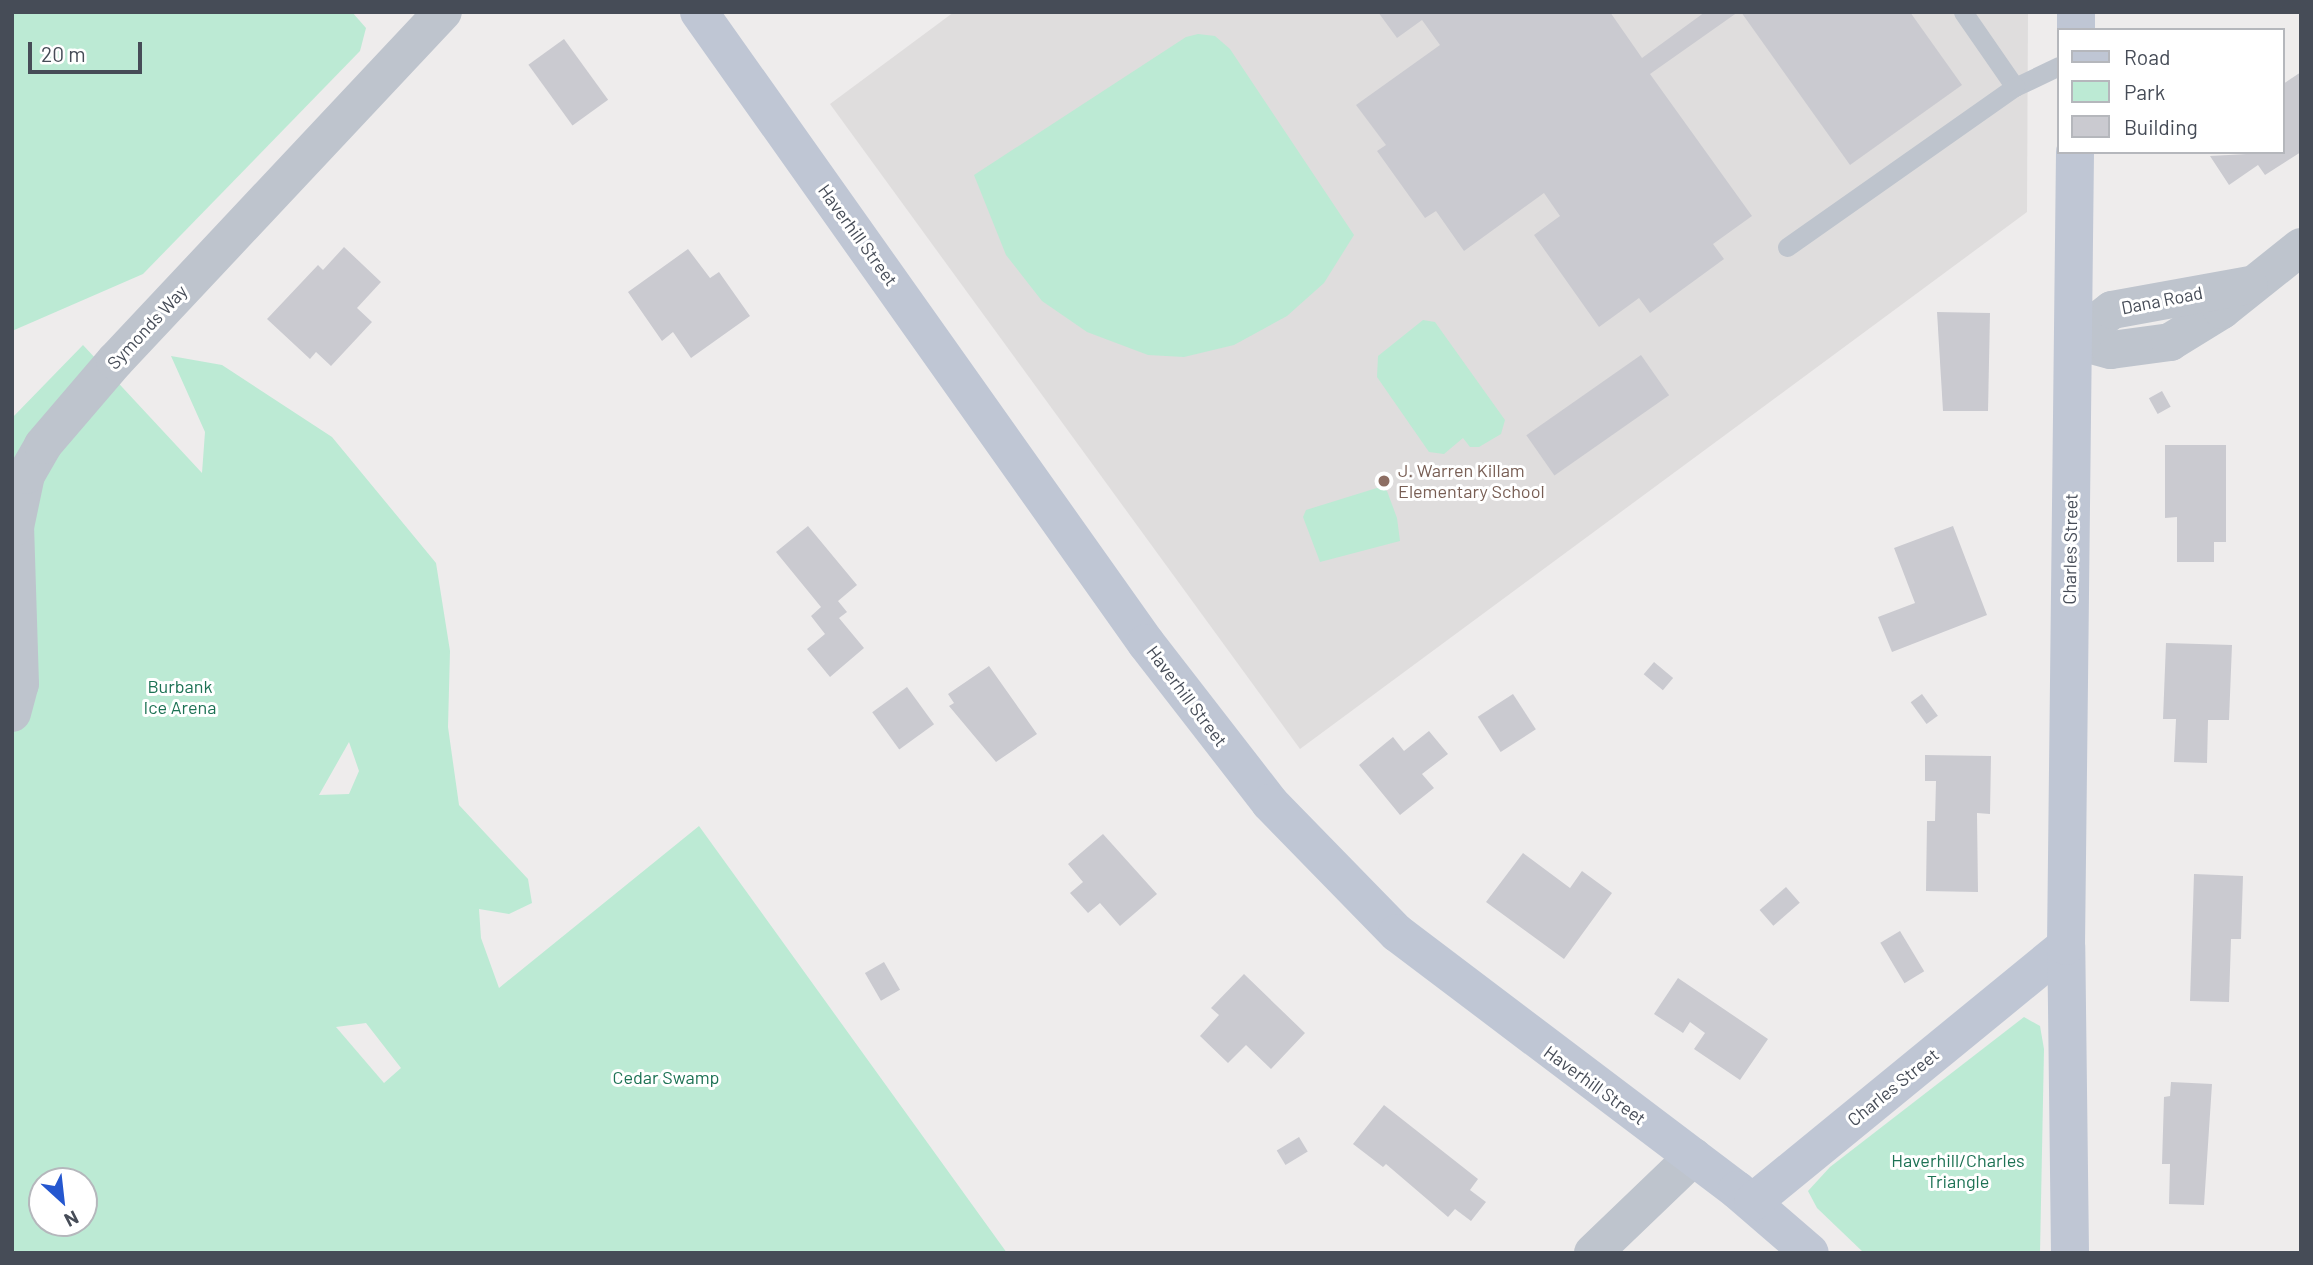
<!DOCTYPE html>
<style>
body{margin:0}
#map{position:relative;width:2313px;height:1265px;overflow:hidden;background:#eeecec;font-family:Barlow,sans-serif}
div>[style]{position:absolute}
[style*='--x']{left:calc(var(--x)*1px);top:calc(var(--y)*1px);width:calc(var(--w)*1px);rotate:calc(var(--a)*1deg)}
.education>*{inset:0;background:#dfdddd}
.green>*{inset:0;background:#bcead4}
.building>*{inset:0;background:#cacad0;transform-origin:0 0}
.lane>*{height:19px;margin:-9.5px;padding:0 9.5px;transform-origin:9.5px;border-radius:9.5px;background:#bec4cd}
.street>*{height:38px;margin:-19px;padding:0 19px;transform-origin:19px;border-radius:19px;background:#bec4cd}
.secondary>*{height:38px;margin:-19px;padding:0 19px;transform-origin:19px;border-radius:19px;background:#bfc6d4}
.dots>*{width:19px;height:19px;translate:-50% -50%;box-sizing:border-box;border:4px solid #fff;border-radius:50%}
span{translate:-50% -50%;white-space:nowrap;text-align:center;line-height:1.15;-webkit-text-stroke:6px #fff;paint-order:stroke}
.street-label{font-size:18px;color:#464c57}
.education-label{font-size:18px;color:#785e54}
.left{translate:0 -50%;text-align:left}
.park-label{font-size:18px;color:#1d7254}
.frame{position:absolute;inset:0;border:14px solid #464c57;pointer-events:none}
.legend{position:absolute;left:2057px;top:28px;width:228px;height:126px;box-sizing:border-box;background:#fff;border:2px solid #b5b7bc;margin:0;padding:9px 12px;list-style:none;font-size:21px;color:#464c57}
.legend li{display:flex;align-items:center;gap:14px;height:35px}
.legend b{width:35px;border:2px solid #b5b7bc}
.north{position:absolute;left:28px;top:1167px;width:70px;height:70px;box-sizing:border-box;background:#fff;border:2px solid #b5b7bc;border-radius:50%;rotate:153deg;font-size:19px;font-weight:700;line-height:28px;text-align:center;color:#464c57}
.north::after{content:'';display:block;margin:auto;width:24px;height:32px;background:#2557cf;clip-path:polygon(50% 0,100% 100%,50% 72%,0 100%)}
.scale{position:absolute;left:28px;top:42px;width:114px;height:32px;box-sizing:border-box;border:4px solid #464c57;border-top:0;padding-left:9px;font-size:21px;line-height:24px;white-space:nowrap;color:#464c57;-webkit-text-stroke:5px #fff;paint-order:stroke}
</style>
<div id="map">
<div class="education">
<div style="clip-path:polygon(954px 12px,2028px 12px,2027px 212px,1300px 749px,830px 104px)"></div>
</div>
<div class="green">
<div style="clip-path:polygon(12px 12px,352px 12px,366px 28px,360px 51px,143px 274px,12px 331px)"></div>
<div style="clip-path:polygon(1198px 34px,1215px 36px,1230px 49px,1354px 235px,1324px 283px,1287px 316px,1234px 345px,1184px 357px,1148px 355px,1087px 332px,1042px 301px,1006px 255px,974px 175px,1186px 37px)"></div>
<div style="clip-path:polygon(1423px 320px,1435px 322px,1505px 420px,1501px 434px,1479px 447px,1470px 447px,1463px 438px,1444px 454px,1429px 452px,1377px 377px,1378px 356px)"></div>
<div style="clip-path:polygon(evenodd,83px 345px,202px 473px,205px 432px,171px 356px,222px 365px,332px 437px,436px 563px,450px 651px,448px 727px,459px 805px,528px 879px,532px 903px,509px 914px,479px 909px,481px 938px,499px 988px,699px 826px,1007px 1253px,12px 1253px,12px 418px,83px 345px,349px 742px,359px 771px,349px 794px,319px 795px,349px 742px,83px 345px,366px 1023px,401px 1068px,384px 1083px,336px 1027px,366px 1023px,83px 345px,42px 1181px,84px 1181px,84px 1223px,42px 1223px,42px 1181px)"></div>
<div style="clip-path:polygon(1380px 487px,1387px 491px,1397px 518px,1400px 541px,1320px 562px,1303px 517px,1306px 510px)"></div>
<div style="clip-path:polygon(2024px 1017px,2040px 1026px,2044px 1049px,2040px 1253px,1864px 1253px,1817px 1208px,1808px 1191px,1830px 1167px)"></div>
</div>
<div class="building">
<div style="clip-path:polygon(1378px 12px,1610px 12px,1642px 58px,1705px 12px,1738px 12px,1650px 74px,1752px 216px,1713px 244px,1724px 259px,1650px 313px,1639px 298px,1599px 327px,1534px 235px,1560px 216px,1544px 193px,1464px 251px,1436px 211px,1425px 218px,1377px 151px,1386px 145px,1356px 105px,1440px 45px,1422px 20px,1397px 38px)"></div>
<div style="clip-path:polygon(1741px 12px,1910px 12px,1962px 85px,1850px 165px)"></div>
<div style="left:564px;top:39px;width:75px;height:44px;rotate:54deg"></div>
<div style="clip-path:polygon(2301px 72px,2301px 152px,2265px 175px,2258px 165px,2229px 185px,2210px 156px,2283px 152px,2283px 84px)"></div>
<div style="clip-path:polygon(344px 247px,381px 282px,357px 308px,372px 322px,331px 366px,316px 352px,310px 359px,267px 319px,318px 265px,323px 270px)"></div>
<div style="clip-path:polygon(688px 249px,710px 278px,719px 272px,750px 316px,691px 358px,673px 332px,662px 341px,628px 292px)"></div>
<div style="clip-path:polygon(1937px 312px,1990px 313px,1988px 411px,1943px 411px)"></div>
<div style="left:1641px;top:355px;width:49px;height:140px;rotate:55deg"></div>
<div style="left:2162px;top:391px;width:18px;height:15px;rotate:61deg"></div>
<div style="clip-path:polygon(2165px 445px,2226px 445px,2226px 542px,2214px 542px,2214px 562px,2177px 562px,2177px 517px,2165px 518px)"></div>
<div style="clip-path:polygon(808px 526px,857px 585px,838px 601px,847px 612px,839px 618px,864px 648px,830px 677px,807px 649px,825px 634px,811px 616px,821px 607px,776px 552px)"></div>
<div style="clip-path:polygon(1953px 526px,1987px 615px,1892px 652px,1878px 617px,1915px 603px,1894px 548px)"></div>
<div style="clip-path:polygon(2166px 643px,2232px 645px,2229px 720px,2208px 720px,2207px 763px,2174px 762px,2176px 719px,2163px 719px)"></div>
<div style="left:1654px;top:662px;width:25px;height:16px;rotate:40deg"></div>
<div style="clip-path:polygon(989px 666px,1037px 734px,996px 762px,949px 706px,954px 703px,948px 694px)"></div>
<div style="left:907px;top:687px;width:46px;height:43px;rotate:54deg"></div>
<div style="left:1513px;top:694px;width:42px;height:42px;rotate:57deg"></div>
<div style="left:1922px;top:694px;width:27px;height:14px;rotate:54deg"></div>
<div style="clip-path:polygon(1429px 731px,1448px 754px,1422px 774px,1434px 788px,1400px 815px,1359px 765px,1393px 737px,1404px 751px)"></div>
<div style="clip-path:polygon(1925px 755px,1991px 756px,1990px 814px,1977px 813px,1978px 892px,1926px 891px,1927px 821px,1935px 821px,1936px 781px,1925px 781px)"></div>
<div style="clip-path:polygon(1103px 834px,1157px 894px,1120px 926px,1100px 903px,1088px 913px,1070px 893px,1083px 882px,1068px 864px)"></div>
<div style="clip-path:polygon(1523px 853px,1570px 888px,1582px 871px,1612px 893px,1564px 959px,1486px 902px)"></div>
<div style="clip-path:polygon(2194px 874px,2243px 876px,2241px 939px,2231px 939px,2229px 1002px,2190px 1001px)"></div>
<div style="left:1786px;top:887px;width:21px;height:35px;rotate:49deg"></div>
<div style="left:1900px;top:931px;width:47px;height:23px;rotate:59deg"></div>
<div style="left:884px;top:962px;width:32px;height:22px;rotate:60deg"></div>
<div style="clip-path:polygon(1244px 974px,1305px 1033px,1271px 1069px,1246px 1045px,1228px 1063px,1200px 1036px,1219px 1015px,1211px 1008px)"></div>
<div style="clip-path:polygon(1678px 978px,1768px 1039px,1740px 1080px,1694px 1049px,1705px 1033px,1690px 1022px,1683px 1033px,1654px 1014px)"></div>
<div style="clip-path:polygon(2171px 1082px,2212px 1084px,2204px 1205px,2169px 1204px,2170px 1164px,2162px 1164px,2164px 1097px,2170px 1096px)"></div>
<div style="clip-path:polygon(1384px 1105px,1478px 1179px,1470px 1190px,1486px 1202px,1471px 1221px,1455px 1209px,1448px 1217px,1386px 1164px,1383px 1167px,1353px 1144px)"></div>
<div style="left:1299px;top:1137px;width:17px;height:26px;rotate:59deg"></div>
</div>
<div class="lane">
<div style="--x:1963;--y:12;--w:91;--a:55.3"></div>
<div style="--x:2015;--y:87;--w:49;--a:-25.5"></div>
<div style="--x:1787;--y:247;--w:279;--a:-35.1"></div>
</div>
<div class="street">
<div style="--x:2073;--y:340;--w:39;--a:15"></div>
<div style="--x:2111;--y:350;--w:60;--a:-7.7"></div>
<div style="--x:2170;--y:342;--w:61;--a:-31.6"></div>
<div style="--x:2222;--y:310;--w:101;--a:-38.6"></div>
<div style="--x:2073;--y:340;--w:49;--a:-37.6"></div>
<div style="--x:2112;--y:310;--w:139;--a:-10.3"></div>
<div style="--x:12;--y:713;--w:30;--a:-75"></div>
<div style="--x:20;--y:684;--w:157;--a:-91.8"></div>
<div style="--x:15;--y:527;--w:53;--a:-78.1"></div>
<div style="--x:26;--y:475;--w:34;--a:-60"></div>
<div style="--x:43;--y:445;--w:111;--a:-49.4"></div>
<div style="--x:115;--y:361;--w:479;--a:-46.8"></div>
<div style="--x:1593;--y:1253;--w:139;--a:-43.8"></div>
</div>
<div class="secondary">
<div style="--x:699;--y:12;--w:773;--a:54.69"></div>
<div style="--x:1146;--y:643;--w:202;--a:52.2"></div>
<div style="--x:1270;--y:803;--w:182;--a:45.7"></div>
<div style="--x:1397;--y:933;--w:426;--a:37.1"></div>
<div style="--x:1737;--y:1190;--w:96;--a:40.8"></div>
<div style="--x:2076;--y:30;--w:18;--a:-90"></div>
<div style="--x:1753;--y:1202;--w:404;--a:-39.3"></div>
<div style="--x:2070;--y:1253;--w:307;--a:-90.7"></div>
<div style="--x:2066;--y:946;--w:794;--a:-89.35"></div>
</div>
<div class="dots">
<div style="left:1384px;top:481px;background:#8d6e63"></div>
</div>
<div class="street-label">
<span style="left:858px;top:235px;rotate:54deg">Haverhill Street</span>
<span style="left:2162px;top:300px;rotate:-11deg">Dana Road</span>
<span style="left:147px;top:327px;rotate:-47deg">Symonds Way</span>
<span style="left:2070px;top:549px;rotate:-89deg">Charles Street</span>
<span style="left:1187px;top:696px;rotate:53deg">Haverhill Street</span>
<span style="left:1595px;top:1085px;rotate:36deg">Haverhill Street</span>
<span style="left:1893px;top:1087px;rotate:-39deg">Charles Street</span>
</div>
<div class="education-label">
<span class="left" style="left:1398px;top:481px">J. Warren Killam<br>Elementary School</span>
</div>
<div class="park-label">
<span style="left:180px;top:697px">Burbank<br>Ice Arena</span>
<span style="left:666px;top:1077px">Cedar Swamp</span>
<span style="left:1958px;top:1171px">Haverhill/Charles<br>Triangle</span>
</div>
<div class="frame"></div>
<ul class="legend">
<li><b style="height:9px;background:#bfc6d4"></b>Road</li>
<li><b style="height:19px;background:#bcead4"></b>Park</li>
<li><b style="height:19px;background:#cacad0"></b>Building</li>
</ul>
<div class="north">N</div>
<div class="scale">20 m</div>
</div>
